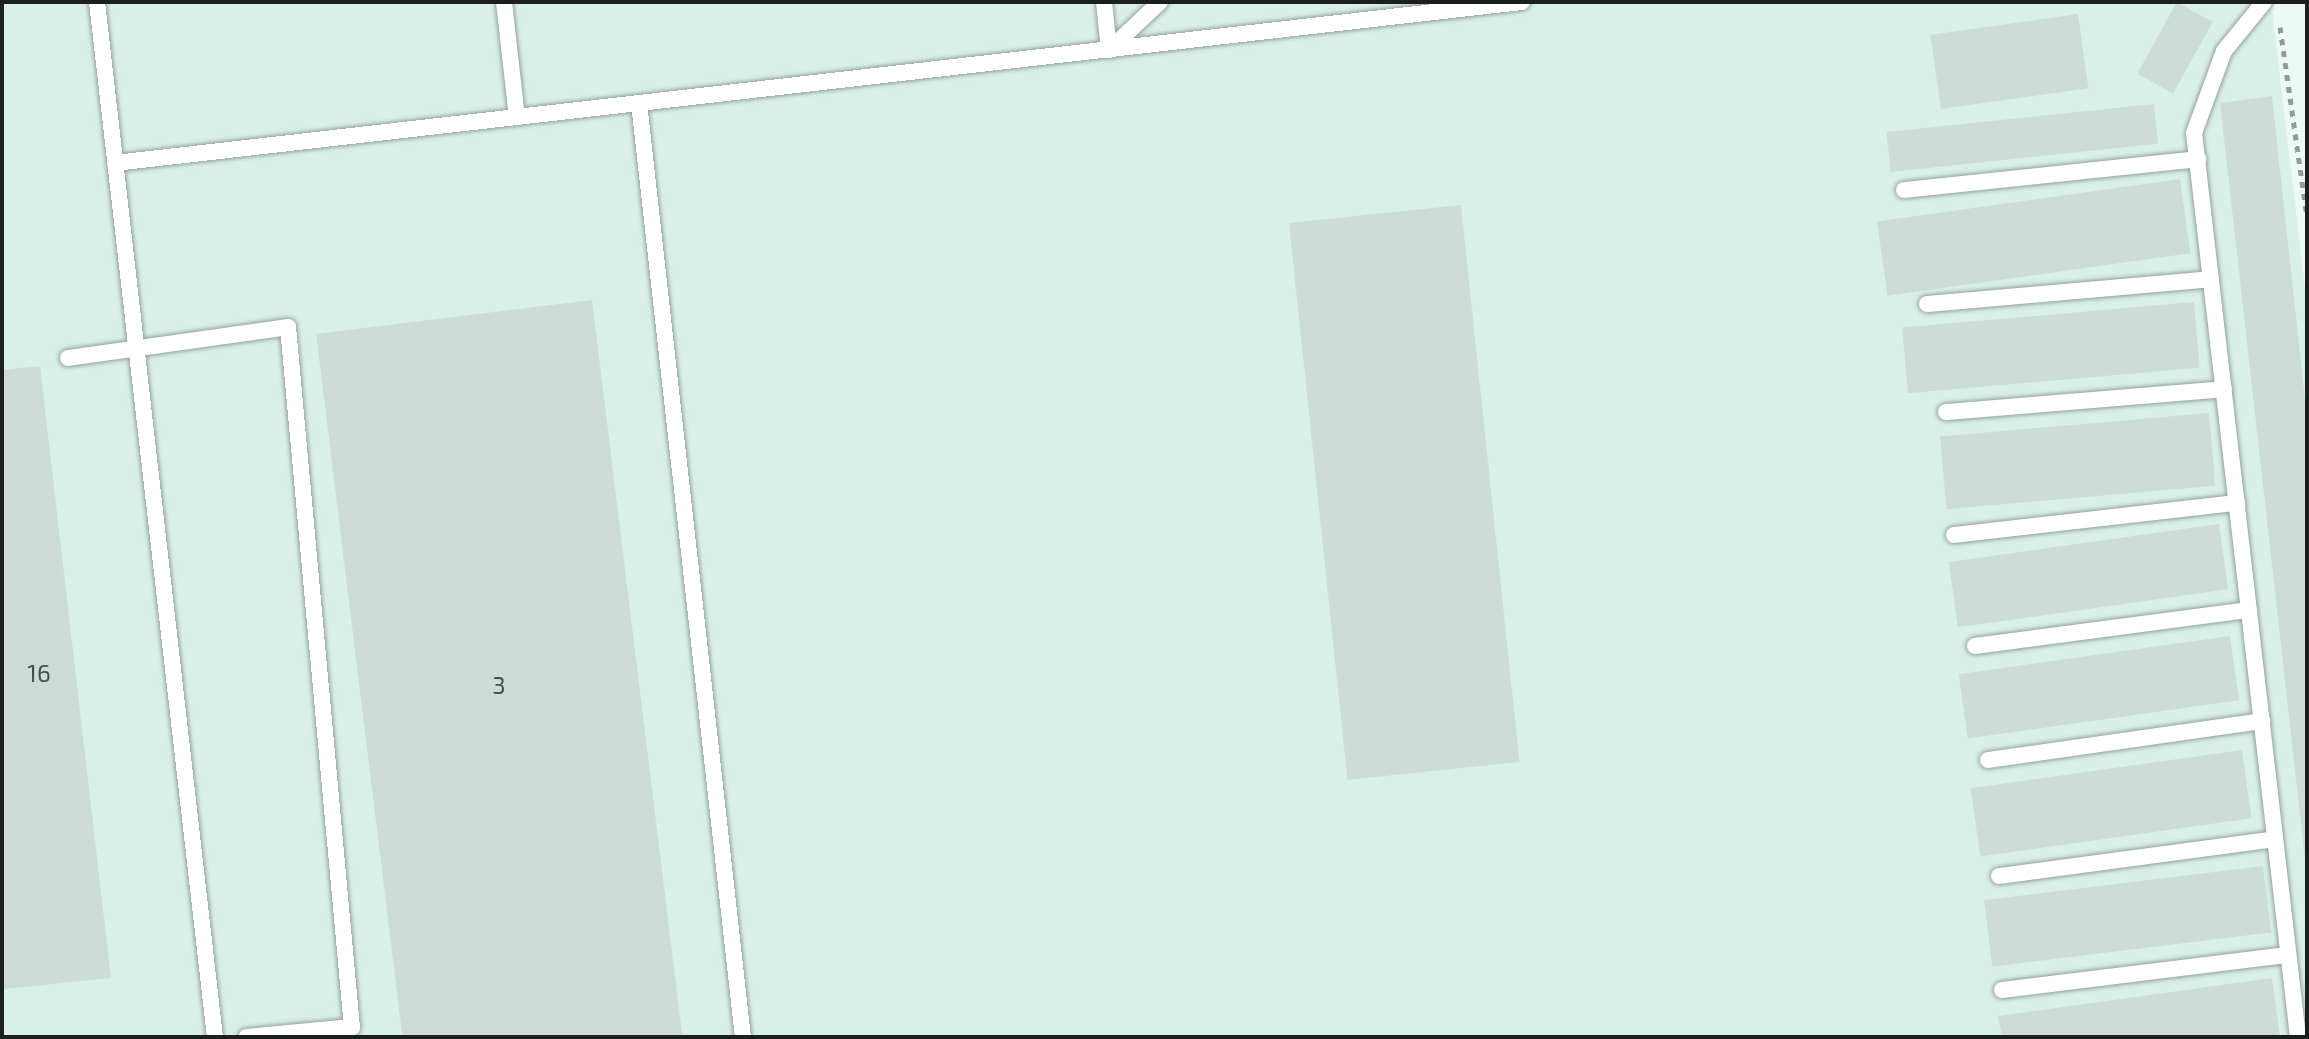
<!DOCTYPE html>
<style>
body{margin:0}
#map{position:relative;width:2309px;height:1039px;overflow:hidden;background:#ecfaf6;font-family:"Exo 2",sans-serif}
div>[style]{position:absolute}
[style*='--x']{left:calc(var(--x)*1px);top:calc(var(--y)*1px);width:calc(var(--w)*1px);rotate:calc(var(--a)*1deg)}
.built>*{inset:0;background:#d9f0e9}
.building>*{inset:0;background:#cedcd8;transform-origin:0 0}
.path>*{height:5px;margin-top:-2.5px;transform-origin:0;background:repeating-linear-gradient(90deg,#919b98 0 6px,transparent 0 12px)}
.roads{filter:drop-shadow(0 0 2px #94a19d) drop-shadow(0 0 2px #94a19d)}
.service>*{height:16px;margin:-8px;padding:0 8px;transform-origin:8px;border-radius:8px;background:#fff}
span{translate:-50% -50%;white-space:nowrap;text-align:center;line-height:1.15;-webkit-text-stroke:7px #ecfaf6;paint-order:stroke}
.number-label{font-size:24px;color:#484f4c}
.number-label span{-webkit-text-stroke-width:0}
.frame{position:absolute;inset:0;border:4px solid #1b201e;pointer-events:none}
</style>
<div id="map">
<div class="built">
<div style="clip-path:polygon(2px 2px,2271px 2px,2307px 305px,2307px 1037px,2px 1037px)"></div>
</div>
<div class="building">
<div style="left:2177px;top:2px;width:41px;height:82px;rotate:29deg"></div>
<div style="left:2078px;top:14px;width:75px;height:149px;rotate:82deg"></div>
<div style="clip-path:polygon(2272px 96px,2307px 418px,2305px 859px,2220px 103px)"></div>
<div style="left:2154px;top:104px;width:40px;height:269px;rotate:84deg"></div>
<div style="left:2180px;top:179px;width:75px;height:306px;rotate:82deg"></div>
<div style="left:1461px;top:205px;width:560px;height:173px;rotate:84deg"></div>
<div style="left:592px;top:300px;width:742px;height:278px;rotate:83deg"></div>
<div style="left:2194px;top:302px;width:66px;height:293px;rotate:85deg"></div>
<div style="clip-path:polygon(40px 366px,111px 978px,4px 989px,2px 370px)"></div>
<div style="left:2209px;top:413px;width:73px;height:270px;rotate:85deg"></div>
<div style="left:2219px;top:524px;width:66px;height:273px;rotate:82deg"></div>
<div style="left:2230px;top:636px;width:65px;height:274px;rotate:82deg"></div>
<div style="left:2242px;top:750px;width:69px;height:274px;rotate:82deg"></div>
<div style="left:2263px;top:866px;width:67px;height:281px;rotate:83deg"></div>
<div style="clip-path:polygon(2272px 978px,2280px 1037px,2002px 1037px,1998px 1016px)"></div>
</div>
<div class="path">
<div style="--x:2280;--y:27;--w:191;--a:81.9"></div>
</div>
<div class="roads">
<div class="service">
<div style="--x:97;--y:2;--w:1042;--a:83.5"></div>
<div style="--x:504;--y:2;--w:116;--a:83.6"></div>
<div style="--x:1104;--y:2;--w:48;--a:84.1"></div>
<div style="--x:2264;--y:2;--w:63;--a:129.2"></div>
<div style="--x:2224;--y:51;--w:87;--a:110.1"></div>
<div style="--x:2194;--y:133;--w:910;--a:83.44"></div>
<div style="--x:1109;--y:50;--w:70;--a:-43.3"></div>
<div style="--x:639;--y:103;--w:940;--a:83.65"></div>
<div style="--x:115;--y:163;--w:1416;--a:-6.53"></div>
<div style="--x:1904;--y:190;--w:296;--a:-6"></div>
<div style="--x:1927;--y:304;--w:285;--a:-5"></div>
<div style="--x:68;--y:358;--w:222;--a:-8"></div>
<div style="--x:288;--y:327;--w:703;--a:84.78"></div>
<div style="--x:352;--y:1027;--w:106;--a:174.6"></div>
<div style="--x:1946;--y:412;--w:279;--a:-4.7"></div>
<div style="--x:1954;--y:535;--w:285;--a:-6.5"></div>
<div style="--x:1975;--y:646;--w:276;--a:-7.5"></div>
<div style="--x:1988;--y:760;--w:277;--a:-8.1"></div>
<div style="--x:1999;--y:876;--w:278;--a:-7.6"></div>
<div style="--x:2002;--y:990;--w:288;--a:-7"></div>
</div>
</div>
<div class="number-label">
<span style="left:39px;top:673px">16</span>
<span style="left:499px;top:685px">3</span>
</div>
<div class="frame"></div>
</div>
